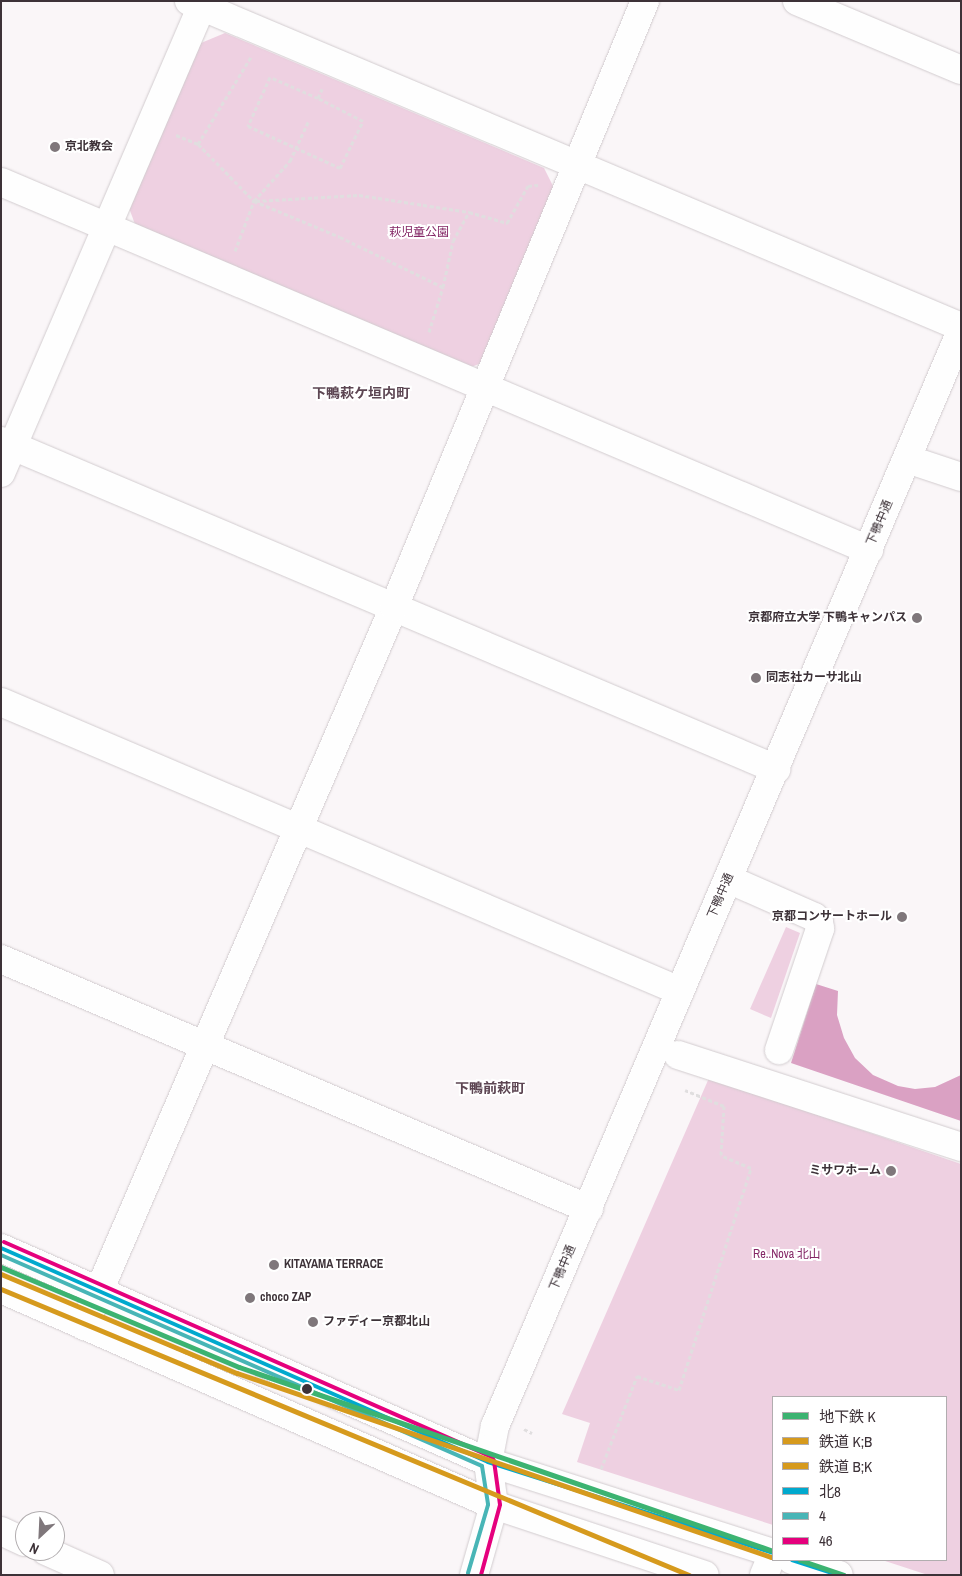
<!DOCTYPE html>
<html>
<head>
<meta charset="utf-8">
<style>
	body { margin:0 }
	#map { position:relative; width:962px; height:1576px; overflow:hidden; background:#faf6f8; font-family:"Archivo Narrow","Noto Sans JP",sans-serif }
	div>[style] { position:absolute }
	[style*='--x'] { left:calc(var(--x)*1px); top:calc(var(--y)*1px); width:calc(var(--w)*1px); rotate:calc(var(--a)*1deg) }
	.green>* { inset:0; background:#eed0e1 }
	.water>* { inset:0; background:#daa1c3 }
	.path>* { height:3px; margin-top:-1.5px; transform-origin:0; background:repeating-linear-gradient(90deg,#e0dedf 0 4px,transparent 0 6.5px) }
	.roads { filter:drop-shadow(0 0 1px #d2cccf) drop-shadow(0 0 1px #d2cccf) }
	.minor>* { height:28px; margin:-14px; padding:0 14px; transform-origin:14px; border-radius:14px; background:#fefefe }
	.major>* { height:28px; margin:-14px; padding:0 14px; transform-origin:14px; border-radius:14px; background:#fefefe }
	.bus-1>* { height:4px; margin:-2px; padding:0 2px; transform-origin:2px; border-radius:2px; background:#00a9ce }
	.bus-2>* { height:4px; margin:-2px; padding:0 2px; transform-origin:2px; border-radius:2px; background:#48b5b6 }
	.bus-3>* { height:4px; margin:-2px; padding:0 2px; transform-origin:2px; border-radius:2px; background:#e5007d }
	.rail-1>* { height:5px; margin:-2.5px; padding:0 2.5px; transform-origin:2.5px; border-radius:2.5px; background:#d69a1d }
	.rail-2>* { height:5px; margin:-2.5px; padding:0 2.5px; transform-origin:2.5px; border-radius:2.5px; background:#d69a1d }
	.metro-1>* { height:5px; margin:-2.5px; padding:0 2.5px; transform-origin:2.5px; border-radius:2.5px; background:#3cb371 }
	.dots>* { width:14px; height:14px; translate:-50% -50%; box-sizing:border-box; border:2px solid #fff; border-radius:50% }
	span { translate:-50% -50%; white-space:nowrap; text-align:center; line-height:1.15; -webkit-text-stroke:4px #fff; paint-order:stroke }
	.poi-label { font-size:12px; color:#3d3238; font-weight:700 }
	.left { translate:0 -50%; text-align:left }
	.right { translate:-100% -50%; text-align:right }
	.park-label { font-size:12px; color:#842766 }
	.street-label { font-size:12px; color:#3d3238 }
	.neighbourhood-label { font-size:14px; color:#5d4653; font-weight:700 }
	.frame { position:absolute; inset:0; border:2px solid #3d3238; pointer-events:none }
	.legend { position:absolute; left:772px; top:1396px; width:175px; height:165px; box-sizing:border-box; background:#fff; border:1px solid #b1adaf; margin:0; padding:6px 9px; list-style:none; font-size:15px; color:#3d3238 }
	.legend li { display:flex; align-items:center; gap:10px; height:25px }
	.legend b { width:25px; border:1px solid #b1adaf }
	.north { position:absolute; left:15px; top:1511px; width:50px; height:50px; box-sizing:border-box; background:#fff; border:1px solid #b1adaf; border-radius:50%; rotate:205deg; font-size:14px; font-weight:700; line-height:20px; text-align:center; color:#3d3238 }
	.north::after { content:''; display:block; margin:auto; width:18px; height:22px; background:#7f777b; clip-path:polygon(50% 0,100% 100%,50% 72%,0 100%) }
</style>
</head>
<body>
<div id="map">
	<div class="green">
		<i style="clip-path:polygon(225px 33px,544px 168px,557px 194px,487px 361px,463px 370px,136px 227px,128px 205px,201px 43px)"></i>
		<i style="clip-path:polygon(786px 927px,800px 933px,771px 1018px,750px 1009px)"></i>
		<i style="clip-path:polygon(709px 1078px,961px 1164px,961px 1575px,928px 1575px,882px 1560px,946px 1560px,946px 1397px,773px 1397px,773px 1525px,577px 1462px,590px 1423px,562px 1414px)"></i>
	</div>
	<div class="water">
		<i style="clip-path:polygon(816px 984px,838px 991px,837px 1015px,844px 1038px,855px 1058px,873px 1075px,898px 1086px,915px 1089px,935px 1087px,961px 1075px,961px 1121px,791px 1063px)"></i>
	</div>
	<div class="path">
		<i style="--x:318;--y:98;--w:52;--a:-156.4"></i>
		<i style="--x:270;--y:77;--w:54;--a:114.2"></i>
		<i style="--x:248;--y:126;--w:101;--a:24.5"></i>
		<i style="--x:340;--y:168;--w:52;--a:-63.9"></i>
		<i style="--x:363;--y:121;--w:51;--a:-152.9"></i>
		<i style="--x:318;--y:98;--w:10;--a:-66"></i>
		<i style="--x:176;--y:135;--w:24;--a:22"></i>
		<i style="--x:198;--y:144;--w:80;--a:45.5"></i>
		<i style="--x:254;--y:201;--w:54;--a:-48"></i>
		<i style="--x:290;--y:161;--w:45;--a:-65.1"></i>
		<i style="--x:198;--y:144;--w:102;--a:-58.7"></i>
		<i style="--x:256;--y:201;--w:103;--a:-3.3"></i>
		<i style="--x:359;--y:195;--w:111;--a:8.8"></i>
		<i style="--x:235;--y:251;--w:53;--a:-69.2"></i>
		<i style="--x:254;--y:201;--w:93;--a:22.7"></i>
		<i style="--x:340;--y:237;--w:114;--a:25.9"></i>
		<i style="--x:429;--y:332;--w:47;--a:-72.7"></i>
		<i style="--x:443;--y:287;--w:47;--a:-77.7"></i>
		<i style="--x:453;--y:241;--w:33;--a:-61"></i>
		<i style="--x:469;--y:212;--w:40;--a:16"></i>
		<i style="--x:507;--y:223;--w:43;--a:-60.4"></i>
		<i style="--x:528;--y:186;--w:10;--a:-6"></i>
		<i style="--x:524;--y:1429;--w:9;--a:27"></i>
		<i style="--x:601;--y:1469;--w:100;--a:-68.8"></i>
		<i style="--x:637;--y:1376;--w:44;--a:18.4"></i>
		<i style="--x:679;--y:1390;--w:233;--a:-72"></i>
		<i style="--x:751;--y:1168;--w:33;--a:-157"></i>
		<i style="--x:721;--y:1155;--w:49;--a:-86.5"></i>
		<i style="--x:724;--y:1106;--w:42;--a:-157.7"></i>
	</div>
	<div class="roads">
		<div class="minor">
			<i style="--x:189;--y:1;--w:838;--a:22.89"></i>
			<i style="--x:797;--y:1;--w:178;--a:22.8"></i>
			<i style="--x:1;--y:182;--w:943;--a:22.98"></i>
			<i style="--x:1;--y:441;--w:842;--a:22.94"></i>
			<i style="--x:907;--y:459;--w:57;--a:18.4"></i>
			<i style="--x:1;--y:473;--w:514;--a:-66.73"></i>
			<i style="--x:1;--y:702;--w:738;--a:23.06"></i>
			<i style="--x:728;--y:879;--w:94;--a:23.8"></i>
			<i style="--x:814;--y:917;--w:7;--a:45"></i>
			<i style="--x:819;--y:922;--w:7;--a:82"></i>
			<i style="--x:820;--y:929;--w:128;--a:108.7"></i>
			<i style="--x:1;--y:959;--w:639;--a:23.03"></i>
			<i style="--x:678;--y:1055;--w:298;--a:18"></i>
			<i style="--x:84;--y:1326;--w:783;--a:-66.68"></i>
			<i style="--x:394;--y:607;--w:656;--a:-67.5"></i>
			<i style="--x:494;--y:1505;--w:222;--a:18.4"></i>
			<i style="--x:1;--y:1531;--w:26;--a:25"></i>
			<i style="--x:46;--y:1551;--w:59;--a:24"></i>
			<i style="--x:773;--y:1553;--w:299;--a:-162.3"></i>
			<i style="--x:488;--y:1462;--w:37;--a:-79"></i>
			<i style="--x:495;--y:1426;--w:1190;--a:-66.95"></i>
			<i style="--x:792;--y:1560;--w:49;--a:17.7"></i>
			<i style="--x:764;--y:1575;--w:23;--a:-67"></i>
		</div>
		<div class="major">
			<i style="--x:1;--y:1248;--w:532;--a:23.72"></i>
			<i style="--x:488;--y:1462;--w:43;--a:82.1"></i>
			<i style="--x:494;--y:1505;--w:73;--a:105.9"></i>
			<i style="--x:1;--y:1289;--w:538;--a:23.66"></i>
		</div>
	</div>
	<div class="bus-1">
		<i style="--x:1;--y:1248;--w:532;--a:23.72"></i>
		<i style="--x:488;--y:1462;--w:299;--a:17.7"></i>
		<i style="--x:792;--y:1560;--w:48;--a:18.1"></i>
	</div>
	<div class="bus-2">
		<i style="--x:1;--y:1255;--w:525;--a:23.69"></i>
		<i style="--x:482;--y:1466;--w:39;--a:81"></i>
		<i style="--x:488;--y:1505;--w:71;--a:106.4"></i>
	</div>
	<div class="bus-3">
		<i style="--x:4;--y:1242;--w:533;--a:23.78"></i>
		<i style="--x:492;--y:1457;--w:4;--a:63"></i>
		<i style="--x:494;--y:1461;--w:44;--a:82.2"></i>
		<i style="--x:500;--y:1505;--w:73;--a:105.2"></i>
	</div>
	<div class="rail-1">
		<i style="--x:1;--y:1274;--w:256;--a:22.8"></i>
		<i style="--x:237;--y:1373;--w:565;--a:19.01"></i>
	</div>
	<div class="rail-2">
		<i style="--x:1;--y:1289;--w:745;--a:22.57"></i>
	</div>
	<div class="metro-1">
		<i style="--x:1;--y:1267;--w:258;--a:22.8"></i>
		<i style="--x:239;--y:1367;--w:565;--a:19.01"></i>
		<i style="--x:800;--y:1560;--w:46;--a:18.8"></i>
	</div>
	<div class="dots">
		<i style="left:55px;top:147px;background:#7f777b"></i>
		<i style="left:917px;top:618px;background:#7f777b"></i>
		<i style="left:756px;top:678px;background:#7f777b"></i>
		<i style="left:902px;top:917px;background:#7f777b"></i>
		<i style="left:891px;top:1171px;background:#7f777b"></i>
		<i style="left:274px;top:1265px;background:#7f777b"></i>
		<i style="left:250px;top:1298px;background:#7f777b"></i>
		<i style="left:313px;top:1322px;background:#7f777b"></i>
		<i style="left:307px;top:1389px;background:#3d3238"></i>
	</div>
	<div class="poi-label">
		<span class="left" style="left:65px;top:147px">京北教会</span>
		<span class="right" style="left:907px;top:618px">京都府立大学 下鴨キャンパス</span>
		<span class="left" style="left:766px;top:678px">同志社カーサ北山</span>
		<span class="right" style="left:892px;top:917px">京都コンサートホール</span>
		<span class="right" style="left:881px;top:1171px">ミサワホーム</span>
		<span class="left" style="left:284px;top:1265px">KITAYAMA TERRACE</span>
		<span class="left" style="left:260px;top:1298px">choco ZAP</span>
		<span class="left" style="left:323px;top:1322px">ファディー京都北山</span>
	</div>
	<div class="park-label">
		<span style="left:419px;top:233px">萩児童公園</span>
		<span style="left:787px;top:1255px">Re..Nova 北山</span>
	</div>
	<div class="street-label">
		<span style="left:880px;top:523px;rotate:-67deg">下鴨中通</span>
		<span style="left:721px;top:896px;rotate:-67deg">下鴨中通</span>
		<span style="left:563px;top:1268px;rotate:-67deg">下鴨中通</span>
	</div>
	<div class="neighbourhood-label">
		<span style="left:361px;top:393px">下鴨萩ケ垣内町</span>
		<span style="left:490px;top:1088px">下鴨前萩町</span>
	</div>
	<div class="frame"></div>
	<ul class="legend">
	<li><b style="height:6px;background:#3cb371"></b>地下鉄 K</li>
	<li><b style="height:6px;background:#d69a1d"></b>鉄道 K;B</li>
	<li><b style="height:6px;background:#d69a1d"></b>鉄道 B;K</li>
	<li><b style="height:6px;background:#00a9ce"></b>北8</li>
	<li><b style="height:6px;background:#48b5b6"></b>4</li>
	<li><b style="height:6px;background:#e5007d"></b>46</li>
	</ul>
	<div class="north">N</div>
</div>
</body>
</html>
